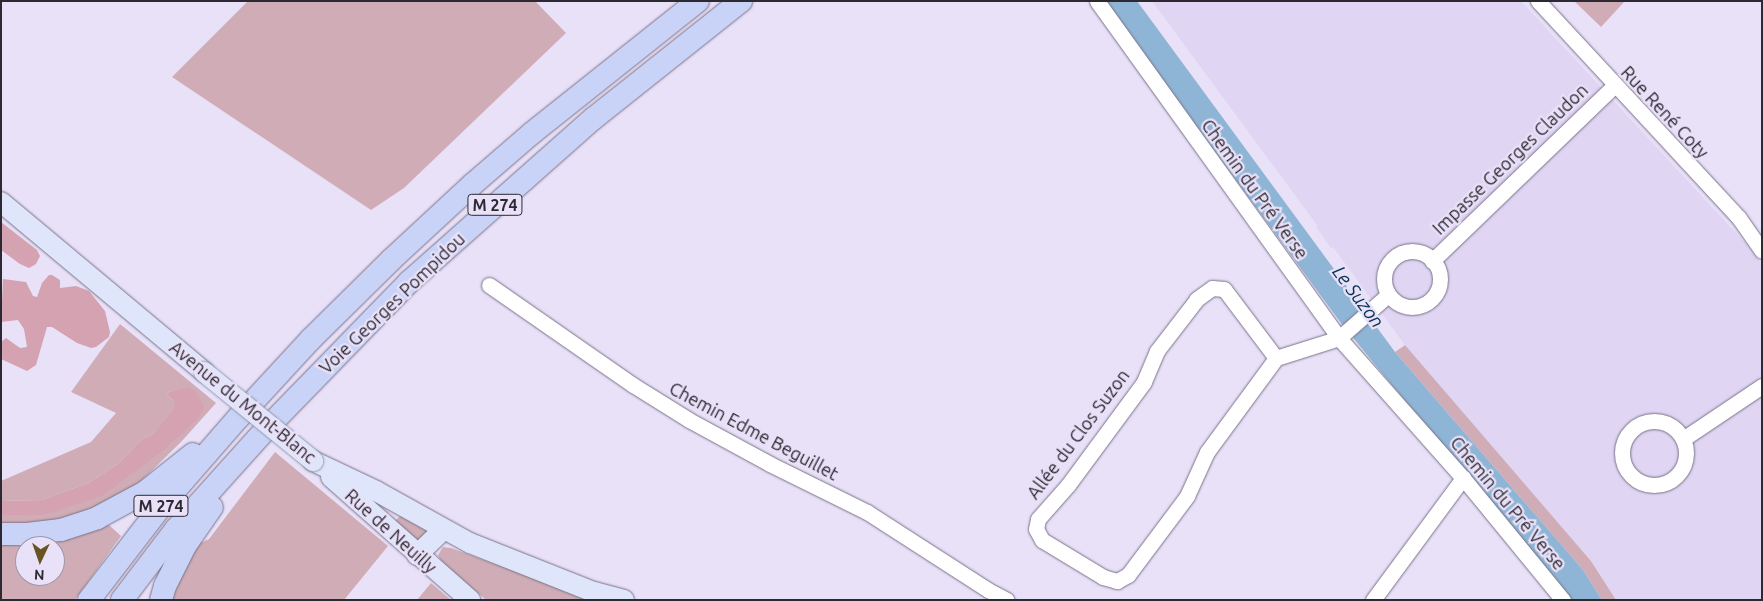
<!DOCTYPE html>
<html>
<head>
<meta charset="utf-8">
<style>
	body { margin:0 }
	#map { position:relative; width:1763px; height:601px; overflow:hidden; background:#e9e1f8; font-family:Ubuntu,sans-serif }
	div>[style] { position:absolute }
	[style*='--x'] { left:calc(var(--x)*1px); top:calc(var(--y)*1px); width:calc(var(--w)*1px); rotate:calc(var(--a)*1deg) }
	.built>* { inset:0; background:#e0d5f3 }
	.green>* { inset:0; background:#d0adb6 }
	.forest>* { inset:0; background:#d5a2b1 }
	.water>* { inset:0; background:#8fb5d6 }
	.roads { filter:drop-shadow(0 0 1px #7a7287) drop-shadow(0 0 1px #7a7287) }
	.minor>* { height:15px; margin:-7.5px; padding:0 7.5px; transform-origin:7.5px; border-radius:7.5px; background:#fff }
	.minor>.ring { margin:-7.5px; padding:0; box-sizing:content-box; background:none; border:15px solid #fff; border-radius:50% }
	.major>* { height:20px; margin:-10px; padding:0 10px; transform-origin:10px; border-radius:10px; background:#dfe5fa }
	.highway>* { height:22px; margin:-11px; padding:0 11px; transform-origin:11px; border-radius:11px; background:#c9d3f7 }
	.bridges { filter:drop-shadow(0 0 1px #9298b2) drop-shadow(0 0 1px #9298b2) }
	.major-bridge>* { height:20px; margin:-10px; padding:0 10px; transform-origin:10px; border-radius:10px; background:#dfe5fa }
	span { translate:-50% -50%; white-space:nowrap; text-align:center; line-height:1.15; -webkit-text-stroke:4.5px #e9e1f8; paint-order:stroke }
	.shield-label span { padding:1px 4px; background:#e9e1f8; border:1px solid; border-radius:4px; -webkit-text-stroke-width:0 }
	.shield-label { font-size:16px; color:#2c2932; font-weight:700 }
	.street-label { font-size:18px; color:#2c2932 }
	.water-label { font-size:19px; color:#053454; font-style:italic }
	.frame { position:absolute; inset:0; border:2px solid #2c2932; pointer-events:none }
	.north { position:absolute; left:15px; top:536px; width:50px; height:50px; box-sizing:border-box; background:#e9e1f8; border:1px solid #9d97a9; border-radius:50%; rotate:183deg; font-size:14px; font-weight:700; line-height:20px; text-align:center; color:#2c2932 }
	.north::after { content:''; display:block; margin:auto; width:18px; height:22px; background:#685322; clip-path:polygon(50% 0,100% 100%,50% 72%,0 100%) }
</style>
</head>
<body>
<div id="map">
	<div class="built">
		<i style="clip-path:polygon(1152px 1px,1521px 1px,1749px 247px,1762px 265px,1762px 600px,1616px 600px,1591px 561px,1405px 345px,1333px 247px,1331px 248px,1316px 227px,1317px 225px)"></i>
	</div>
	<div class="green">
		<i style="clip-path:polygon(248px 1px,535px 1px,566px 33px,404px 188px,371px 210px,172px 77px)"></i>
		<i style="clip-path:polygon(1574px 1px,1625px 1px,1601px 27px)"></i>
		<i style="clip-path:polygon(120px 324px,216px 403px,181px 442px,134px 488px,109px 505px,59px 522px,1px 527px,1px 515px,45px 515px,169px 446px,205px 408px,175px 391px,169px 392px,167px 394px,175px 403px,175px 409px,153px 434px,142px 439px,118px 464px,88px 483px,42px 500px,1px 501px,1px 481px,91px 442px,116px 413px,71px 392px)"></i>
		<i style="clip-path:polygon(1405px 345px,1591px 561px,1616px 600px,1602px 600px,1583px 570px,1395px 352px)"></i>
		<i style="clip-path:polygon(275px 452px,388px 546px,344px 600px,171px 600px,196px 545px,209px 539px)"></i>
		<i style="clip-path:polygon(400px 516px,404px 518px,427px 531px,414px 544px,394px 522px)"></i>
		<i style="clip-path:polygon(evenodd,109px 525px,121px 536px,75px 600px,1px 600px,1px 543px,83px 533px,109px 525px,25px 546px,55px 546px,55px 576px,25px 576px,25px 546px)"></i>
		<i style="clip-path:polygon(443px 547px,451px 548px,593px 600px,486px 600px,441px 561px,438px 555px)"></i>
		<i style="clip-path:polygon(431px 583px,451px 600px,417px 600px)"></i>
	</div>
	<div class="forest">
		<i style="clip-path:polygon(1px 222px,37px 250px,40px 256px,36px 264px,29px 268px,20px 264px,1px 250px)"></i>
		<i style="clip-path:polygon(49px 275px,52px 275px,60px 280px,60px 288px,76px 286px,89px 291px,105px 311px,110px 332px,109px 337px,96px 347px,91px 348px,77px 343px,52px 327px,47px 327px,36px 365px,27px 371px,1px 359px,1px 342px,6px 338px,20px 348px,27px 347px,24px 329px,18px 320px,1px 322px,3px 279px,26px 282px,33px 296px,37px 297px,42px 283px)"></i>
		<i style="clip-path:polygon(188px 387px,195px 391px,205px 408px,197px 419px,169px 446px,102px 496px,45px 515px,1px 515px,1px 501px,42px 500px,88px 483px,118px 464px,142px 439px,153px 434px,174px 409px,175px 403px,167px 394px,169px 392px)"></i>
	</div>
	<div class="water">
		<i style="clip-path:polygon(1104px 1px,1137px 1px,1395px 352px,1583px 570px,1602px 600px,1568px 600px,1341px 323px)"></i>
	</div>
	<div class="roads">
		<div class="minor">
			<i style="--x:1097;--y:1;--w:415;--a:54.3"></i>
			<i style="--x:1339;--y:338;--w:187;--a:48.5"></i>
			<i style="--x:1463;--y:478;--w:158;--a:50.7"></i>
			<i style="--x:1538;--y:1;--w:296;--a:47.2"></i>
			<i style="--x:1739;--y:218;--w:40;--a:55.1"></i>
			<i class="ring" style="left:1384px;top:251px;width:41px;height:41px"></i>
			<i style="--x:1432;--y:261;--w:254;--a:-43.9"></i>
			<i style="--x:489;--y:285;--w:175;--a:34.8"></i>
			<i style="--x:633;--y:385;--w:66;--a:32"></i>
			<i style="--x:689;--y:420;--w:92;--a:28.5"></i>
			<i style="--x:770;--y:464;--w:108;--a:26.3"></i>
			<i style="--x:867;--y:512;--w:144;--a:32.8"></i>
			<i style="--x:988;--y:590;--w:21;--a:28"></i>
			<i style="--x:1276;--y:358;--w:86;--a:-127"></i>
			<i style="--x:1224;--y:289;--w:12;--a:-175"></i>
			<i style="--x:1212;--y:288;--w:19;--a:144"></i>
			<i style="--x:1197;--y:299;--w:66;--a:127.6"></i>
			<i style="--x:1157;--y:351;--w:34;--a:113"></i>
			<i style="--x:1144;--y:382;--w:128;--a:126.4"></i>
			<i style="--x:1068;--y:485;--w:45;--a:131.4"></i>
			<i style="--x:1038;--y:519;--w:10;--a:101"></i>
			<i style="--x:1036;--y:529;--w:13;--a:61"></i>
			<i style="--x:1042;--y:540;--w:71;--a:31.2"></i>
			<i style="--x:1103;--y:577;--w:15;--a:16"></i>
			<i style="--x:1117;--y:581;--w:13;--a:-29"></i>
			<i style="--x:1128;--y:575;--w:99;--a:-53.2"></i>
			<i style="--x:1187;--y:496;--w:48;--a:-65.6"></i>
			<i style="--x:1207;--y:452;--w:117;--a:-53.7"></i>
			<i style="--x:1276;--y:358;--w:66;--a:-17.6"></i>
			<i style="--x:1339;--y:338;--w:65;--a:-41.3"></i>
			<i class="ring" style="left:1622px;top:421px;width:49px;height:49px"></i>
			<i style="--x:1683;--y:439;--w:95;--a:-33.9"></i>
			<i style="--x:1373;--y:600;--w:152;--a:-53.6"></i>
		</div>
		<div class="major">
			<i style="--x:1;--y:202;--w:265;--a:39.9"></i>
			<i style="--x:313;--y:461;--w:70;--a:25.5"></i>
			<i style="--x:376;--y:491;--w:107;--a:29"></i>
			<i style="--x:470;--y:543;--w:133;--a:21.6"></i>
			<i style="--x:594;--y:592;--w:31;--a:15"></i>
			<i style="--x:331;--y:477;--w:186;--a:41.5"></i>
			<i style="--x:417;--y:555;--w:36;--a:-44"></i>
		</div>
		<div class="highway">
			<i style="--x:1;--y:534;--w:26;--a:0"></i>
			<i style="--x:27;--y:534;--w:34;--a:-7"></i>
			<i style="--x:61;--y:530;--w:38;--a:-18"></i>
			<i style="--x:97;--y:518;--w:55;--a:-28.4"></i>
			<i style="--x:145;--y:492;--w:61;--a:-38.4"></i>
			<i style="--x:89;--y:600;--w:121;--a:-52.4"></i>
			<i style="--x:163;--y:504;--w:116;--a:-48.9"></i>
			<i style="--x:239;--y:417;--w:106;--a:-47.3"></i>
			<i style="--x:311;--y:339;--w:112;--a:-44.6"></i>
			<i style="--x:391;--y:260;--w:112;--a:-42.8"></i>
			<i style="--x:473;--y:184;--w:78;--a:-40.8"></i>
			<i style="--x:532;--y:133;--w:212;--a:-38.5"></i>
			<i style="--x:122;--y:600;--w:89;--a:-52.7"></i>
			<i style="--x:176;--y:529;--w:136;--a:-48"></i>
			<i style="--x:267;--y:428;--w:204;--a:-45.8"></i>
			<i style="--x:409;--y:282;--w:247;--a:-41.6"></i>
			<i style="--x:594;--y:118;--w:188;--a:-38.5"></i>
			<i style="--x:161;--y:600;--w:15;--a:-74"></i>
			<i style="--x:165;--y:586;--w:45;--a:-63.4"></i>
			<i style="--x:185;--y:546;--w:47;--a:-55.3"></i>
		</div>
	</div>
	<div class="bridges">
		<div class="major-bridge">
			<i style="--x:204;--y:372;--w:141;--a:39.2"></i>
		</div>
	</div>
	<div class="shield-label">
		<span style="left:495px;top:205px">M 274</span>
		<span style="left:161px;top:506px">M 274</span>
	</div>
	<div class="street-label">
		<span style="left:1665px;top:112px;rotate:47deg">Rue René Coty</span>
		<span style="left:1510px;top:159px;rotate:-44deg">Impasse Georges Claudon</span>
		<span style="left:1255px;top:189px;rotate:54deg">Chemin du Pré Verse</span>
		<span style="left:392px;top:303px;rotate:-44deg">Voie Georges Pompidou</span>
		<span style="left:243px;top:402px;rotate:39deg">Avenue du Mont-Blanc</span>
		<span style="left:754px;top:431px;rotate:28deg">Chemin Edme Beguillet</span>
		<span style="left:1078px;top:434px;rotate:-53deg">Allée du Clos Suzon</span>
		<span style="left:1508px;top:503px;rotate:50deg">Chemin du Pré Verse</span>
		<span style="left:391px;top:531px;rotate:42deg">Rue de Neuilly</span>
	</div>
	<div class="water-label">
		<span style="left:1358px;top:297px;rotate:53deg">Le Suzon</span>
	</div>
	<div class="frame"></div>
	<div class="north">N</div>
</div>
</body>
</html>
